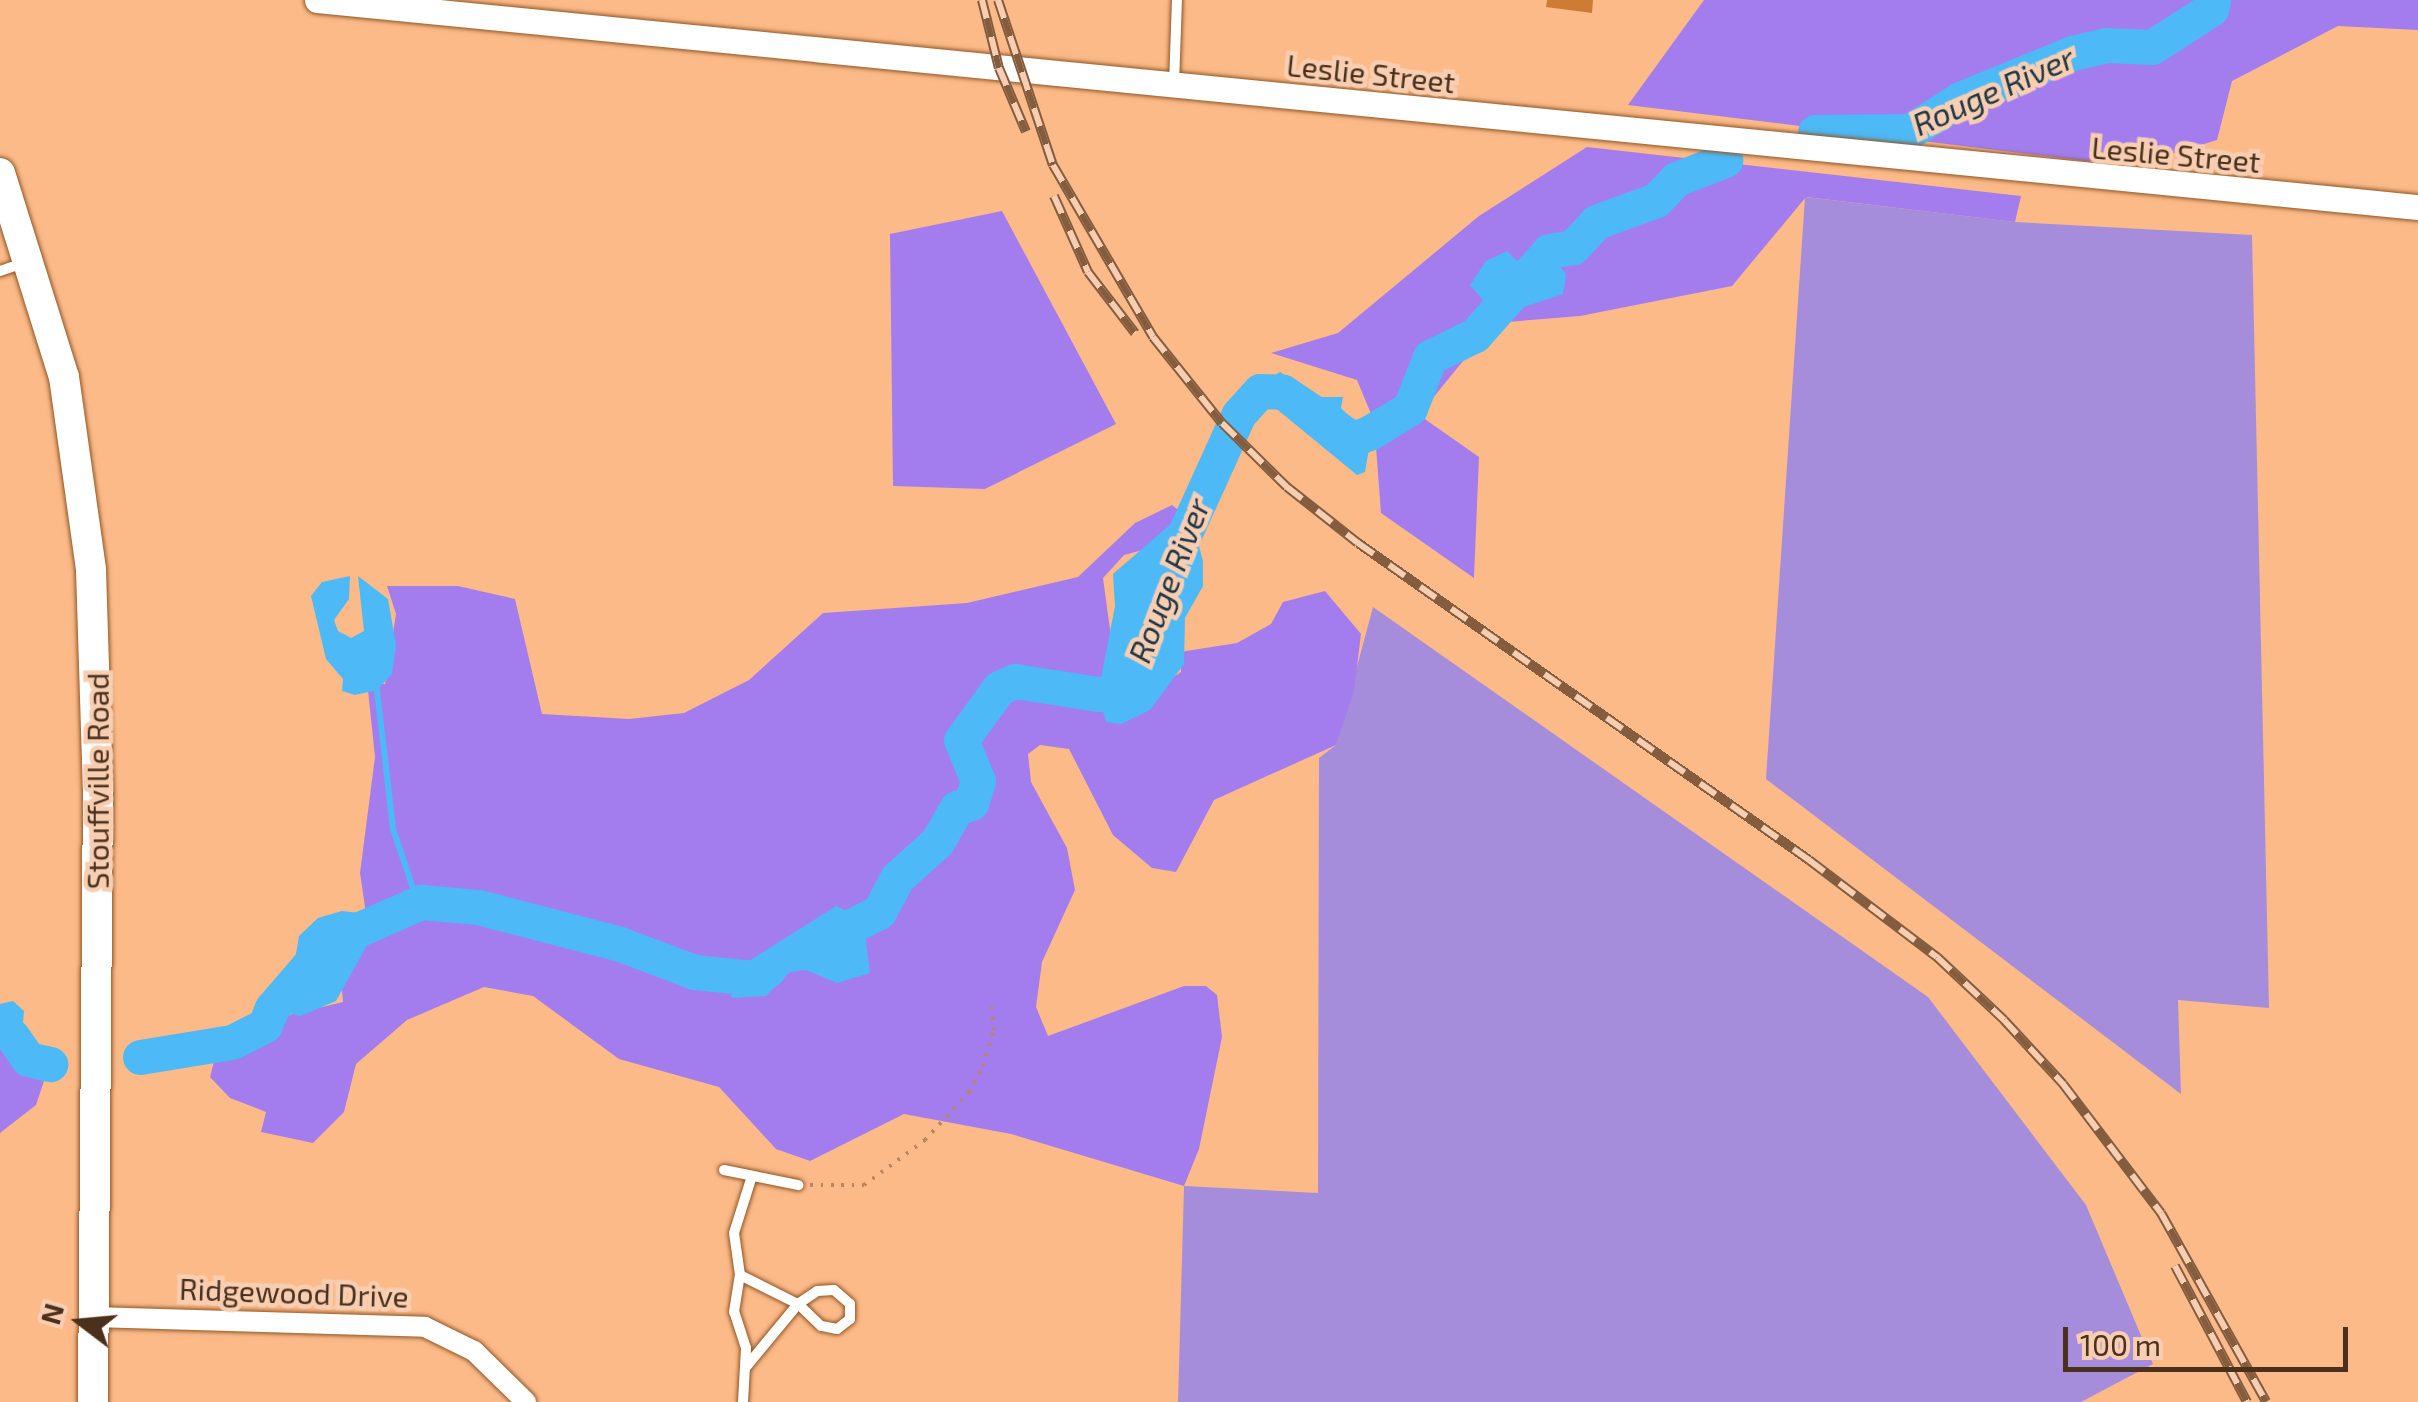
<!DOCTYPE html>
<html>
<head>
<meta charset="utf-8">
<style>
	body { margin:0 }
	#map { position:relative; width:2418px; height:1402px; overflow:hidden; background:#fcba89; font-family:"Exo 2",sans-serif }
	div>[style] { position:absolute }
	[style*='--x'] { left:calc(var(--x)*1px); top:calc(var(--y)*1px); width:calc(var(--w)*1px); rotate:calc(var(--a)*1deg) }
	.green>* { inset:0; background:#a58ddb }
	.forest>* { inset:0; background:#a37dee }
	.water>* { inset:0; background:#4db9f6 }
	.stream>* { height:6px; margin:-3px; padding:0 3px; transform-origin:3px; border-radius:3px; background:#4db9f6 }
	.river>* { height:35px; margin:-17.5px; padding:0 17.5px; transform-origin:17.5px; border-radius:17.5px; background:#4db9f6 }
	.building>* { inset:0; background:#cd7b35 }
	.path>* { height:4px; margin-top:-2px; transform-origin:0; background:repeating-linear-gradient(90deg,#b98660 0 2.5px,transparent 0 10.5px) }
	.roads { filter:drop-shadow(0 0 2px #905625) drop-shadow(0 0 2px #905625) }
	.service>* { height:10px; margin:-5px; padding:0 5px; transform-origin:5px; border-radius:5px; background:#fff }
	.minor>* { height:20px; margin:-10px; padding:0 10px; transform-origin:10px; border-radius:10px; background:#fff }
	.tertiary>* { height:25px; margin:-12.5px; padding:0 12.5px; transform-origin:12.5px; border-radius:12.5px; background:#fff }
	.secondary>* { height:30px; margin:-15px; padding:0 15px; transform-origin:15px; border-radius:15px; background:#fff }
	.rail>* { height:10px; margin-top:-5px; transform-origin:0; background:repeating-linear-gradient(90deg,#f7ceb2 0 19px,#845d3f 0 38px); box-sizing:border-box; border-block:2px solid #845d3f }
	span { translate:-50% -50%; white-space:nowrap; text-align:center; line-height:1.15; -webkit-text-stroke:9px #f7ceb2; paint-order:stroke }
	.street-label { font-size:30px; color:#4b301c }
	.water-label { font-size:32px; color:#1f3645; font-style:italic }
	.north { position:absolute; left:30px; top:1272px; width:100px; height:100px; -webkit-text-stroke:8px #f7ceb2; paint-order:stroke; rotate:286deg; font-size:28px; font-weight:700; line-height:40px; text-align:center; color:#4b301c }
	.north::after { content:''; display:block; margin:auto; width:35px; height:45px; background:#4b301c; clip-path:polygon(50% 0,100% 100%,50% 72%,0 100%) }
	.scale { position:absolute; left:2063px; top:1327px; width:285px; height:45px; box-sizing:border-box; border:5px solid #4b301c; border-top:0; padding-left:12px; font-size:30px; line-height:35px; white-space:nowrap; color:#4b301c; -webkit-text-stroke:8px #f7ceb2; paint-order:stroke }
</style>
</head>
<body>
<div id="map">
	<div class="green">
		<i style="clip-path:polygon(1805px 197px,2015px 222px,2252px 235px,2269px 1008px,2178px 1000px,2181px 1094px,1766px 779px)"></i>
		<i style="clip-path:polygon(1373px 607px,1928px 997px,2086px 1205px,2153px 1364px,2081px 1402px,1178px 1402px,1184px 1186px,1318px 1193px,1319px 758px,1336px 745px)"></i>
	</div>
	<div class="forest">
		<i style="clip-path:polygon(1704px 0,2418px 0,2418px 30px,2338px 26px,2232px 81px,2217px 140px,2155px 159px,2086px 161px,1628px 105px)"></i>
		<i style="clip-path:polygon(1587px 147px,2021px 196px,2015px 222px,1806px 197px,1732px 286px,1580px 316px,1494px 323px,1419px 415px,1479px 457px,1474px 578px,1381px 513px,1374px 421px,1357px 380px,1271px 353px,1338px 333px,1479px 216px)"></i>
		<i style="clip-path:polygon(1002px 211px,1116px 424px,985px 489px,893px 486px,890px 234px)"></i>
		<i style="clip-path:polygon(1172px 505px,1189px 519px,1150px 548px,1124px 555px,1103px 578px,1113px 651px,1140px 699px,1181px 672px,1180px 652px,1237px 643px,1271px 624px,1283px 602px,1325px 591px,1361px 634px,1354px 691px,1336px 745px,1214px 800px,1176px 872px,1152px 868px,1113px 835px,1069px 749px,1040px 745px,1028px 754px,1031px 782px,1067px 848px,1075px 890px,1042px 962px,1036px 1007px,1048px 1036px,1184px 986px,1206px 986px,1217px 995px,1222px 1037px,1199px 1149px,1184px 1186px,1011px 1134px,904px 1114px,810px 1161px,776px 1149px,719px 1087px,619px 1059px,533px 996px,484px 987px,407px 1020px,356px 1064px,344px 1112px,313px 1143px,261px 1132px,266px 1112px,230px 1098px,210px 1077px,218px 1046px,272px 1019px,343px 1002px,340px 968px,369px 934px,360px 873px,375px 757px,367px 681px,385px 684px,396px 614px,387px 586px,458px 586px,515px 599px,542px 714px,629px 719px,684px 713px,749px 680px,823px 613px,967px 603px,1078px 577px,1135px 523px)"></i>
		<i style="clip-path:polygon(25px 1040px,46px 1075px,36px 1105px,0 1133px,0 1047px)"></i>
	</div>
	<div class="water">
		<i style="clip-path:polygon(1507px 251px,1517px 261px,1549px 254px,1566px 274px,1563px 294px,1497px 316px,1470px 285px,1486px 261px)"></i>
		<i style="clip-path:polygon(1280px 372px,1321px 397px,1343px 397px,1341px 408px,1371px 438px,1365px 472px,1357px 475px,1267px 401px,1259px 385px)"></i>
		<i style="clip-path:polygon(1180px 516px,1196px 535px,1203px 561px,1203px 586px,1185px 618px,1184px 664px,1150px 710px,1121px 724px,1106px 722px,1098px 694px,1115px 606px,1113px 574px)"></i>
		<i style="clip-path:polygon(350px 576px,349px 599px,334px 620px,338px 631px,351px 638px,364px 631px,358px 576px,388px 599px,396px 645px,392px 674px,377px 690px,355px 695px,342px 691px,343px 679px,326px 659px,311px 596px,322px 582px)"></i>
		<i style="clip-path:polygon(836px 906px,863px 918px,870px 973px,837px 983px,806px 970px,790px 972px,766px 996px,732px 998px,725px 976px)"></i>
		<i style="clip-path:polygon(342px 911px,360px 913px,376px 929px,336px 1001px,300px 1016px,272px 1008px,270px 989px,294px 965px,299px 936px,318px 918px)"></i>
		<i style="clip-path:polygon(13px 1001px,24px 1011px,23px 1023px,0 1042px,0 1004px)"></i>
	</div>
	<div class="stream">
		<i style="--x:377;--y:690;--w:140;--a:83.4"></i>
		<i style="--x:393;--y:829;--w:78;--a:71.3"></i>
	</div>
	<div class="river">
		<i style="--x:1815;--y:132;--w:95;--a:-0.6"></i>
		<i style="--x:1910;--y:131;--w:59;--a:-32.6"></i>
		<i style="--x:1960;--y:99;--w:121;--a:-22.3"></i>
		<i style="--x:2072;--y:53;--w:35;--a:-13"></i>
		<i style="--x:2106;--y:45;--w:46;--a:2.5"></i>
		<i style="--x:2152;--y:47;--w:70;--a:-32.8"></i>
		<i style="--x:2211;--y:9;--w:9;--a:-77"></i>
		<i style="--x:1169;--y:568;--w:169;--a:-65.6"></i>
		<i style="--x:1239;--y:414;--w:31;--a:-48"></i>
		<i style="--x:1260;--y:391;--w:23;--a:2"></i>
		<i style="--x:1283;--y:392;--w:84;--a:33.9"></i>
		<i style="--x:1353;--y:439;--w:17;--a:-21"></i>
		<i style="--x:1369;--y:433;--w:48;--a:-31.4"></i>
		<i style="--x:1410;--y:408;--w:55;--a:-68.6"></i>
		<i style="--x:1430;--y:357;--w:50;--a:-26.1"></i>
		<i style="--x:1475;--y:335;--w:112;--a:-48.6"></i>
		<i style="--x:1549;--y:251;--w:24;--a:-9"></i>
		<i style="--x:1573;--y:247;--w:34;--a:-47"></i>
		<i style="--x:1596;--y:222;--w:64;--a:-20.1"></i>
		<i style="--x:1656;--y:200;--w:29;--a:-46"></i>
		<i style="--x:1676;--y:179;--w:53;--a:-21.2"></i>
		<i style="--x:822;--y:941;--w:64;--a:-27"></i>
		<i style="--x:879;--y:912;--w:38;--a:-62"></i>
		<i style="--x:897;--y:878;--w:54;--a:-42"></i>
		<i style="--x:937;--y:842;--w:39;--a:-60"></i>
		<i style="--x:957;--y:808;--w:15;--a:-20"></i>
		<i style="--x:971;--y:803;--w:23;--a:-72"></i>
		<i style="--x:978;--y:781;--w:44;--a:-112.5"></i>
		<i style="--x:961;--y:740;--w:64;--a:-53.8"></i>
		<i style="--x:999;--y:688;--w:17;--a:-24"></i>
		<i style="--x:1015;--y:681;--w:84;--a:8.9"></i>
		<i style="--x:1098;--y:694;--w:30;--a:-12"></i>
		<i style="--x:1127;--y:688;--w:15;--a:-70"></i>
		<i style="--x:12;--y:1036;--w:28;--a:55"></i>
		<i style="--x:28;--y:1059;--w:23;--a:13"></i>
		<i style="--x:140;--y:1057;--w:93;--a:-9.3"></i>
		<i style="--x:232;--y:1042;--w:37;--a:-27"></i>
		<i style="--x:265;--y:1025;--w:18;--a:-68"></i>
		<i style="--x:272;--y:1008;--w:86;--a:-49.3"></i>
		<i style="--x:328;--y:943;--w:102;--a:-23.8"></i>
		<i style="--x:421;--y:902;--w:57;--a:5"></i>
		<i style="--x:478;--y:907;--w:147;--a:14.6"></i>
		<i style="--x:620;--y:944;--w:79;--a:20.7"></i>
		<i style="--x:694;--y:972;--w:59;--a:5.8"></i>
		<i style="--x:753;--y:978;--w:17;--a:-28"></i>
	</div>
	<div class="building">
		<i style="clip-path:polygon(1547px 0,1593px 0,1592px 13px,1546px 7px)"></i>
	</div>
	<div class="path">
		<i style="--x:810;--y:1185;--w:54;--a:0"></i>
		<i style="--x:864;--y:1185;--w:76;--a:-36.4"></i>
		<i style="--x:925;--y:1140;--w:65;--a:-47.5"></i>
		<i style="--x:969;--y:1092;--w:30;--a:-62"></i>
		<i style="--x:983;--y:1066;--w:38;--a:-73"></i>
		<i style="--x:994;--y:1030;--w:28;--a:-96"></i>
	</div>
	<div class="roads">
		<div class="service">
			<i style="--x:1174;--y:85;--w:85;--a:-88"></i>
			<i style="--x:0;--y:271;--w:24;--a:-19"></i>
			<i style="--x:724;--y:1170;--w:76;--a:11.5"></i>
			<i style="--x:740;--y:1275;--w:65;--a:26.6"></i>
			<i style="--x:798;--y:1304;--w:83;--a:129.6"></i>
			<i style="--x:834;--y:1290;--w:21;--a:41"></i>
			<i style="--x:850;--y:1304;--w:15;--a:90"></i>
			<i style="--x:850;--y:1319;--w:16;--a:142"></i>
			<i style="--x:837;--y:1329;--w:16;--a:-169"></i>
			<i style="--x:821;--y:1326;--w:32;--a:-136"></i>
			<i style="--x:798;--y:1304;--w:23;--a:-34"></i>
			<i style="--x:817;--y:1291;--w:17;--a:-3"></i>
			<i style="--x:743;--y:1402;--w:54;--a:-86.8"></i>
			<i style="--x:746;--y:1348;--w:38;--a:-108"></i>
			<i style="--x:734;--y:1312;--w:37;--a:-81"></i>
			<i style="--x:740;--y:1275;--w:42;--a:-98.1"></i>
			<i style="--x:734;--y:1233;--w:60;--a:-72.5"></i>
		</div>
		<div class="minor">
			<i style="--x:93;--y:1317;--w:332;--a:1.7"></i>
			<i style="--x:425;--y:1327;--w:55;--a:26.1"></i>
			<i style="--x:474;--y:1351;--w:73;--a:44.4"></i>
		</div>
		<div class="tertiary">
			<i style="--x:317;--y:0;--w:2111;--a:5.63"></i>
		</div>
		<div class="secondary">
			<i style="--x:0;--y:173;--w:214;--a:72.6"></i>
			<i style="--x:64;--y:377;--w:195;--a:82"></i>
			<i style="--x:91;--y:570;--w:217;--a:88.2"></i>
			<i style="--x:98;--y:787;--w:615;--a:90.47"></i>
		</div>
	</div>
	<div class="rail">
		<i style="--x:982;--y:0;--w:70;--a:76"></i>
		<i style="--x:999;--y:68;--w:69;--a:67.1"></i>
		<i style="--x:998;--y:0;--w:174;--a:71.6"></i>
		<i style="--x:1053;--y:165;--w:199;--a:59.8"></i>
		<i style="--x:1153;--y:337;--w:110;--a:51.3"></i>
		<i style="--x:1222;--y:423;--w:91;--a:44.6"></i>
		<i style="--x:1287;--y:487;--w:90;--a:38.3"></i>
		<i style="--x:1358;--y:543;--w:551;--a:35.1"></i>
		<i style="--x:1809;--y:860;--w:161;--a:37.2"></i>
		<i style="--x:1937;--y:957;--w:92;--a:43.2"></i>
		<i style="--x:2004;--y:1020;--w:87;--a:47.3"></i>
		<i style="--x:2063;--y:1084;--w:162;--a:52.8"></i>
		<i style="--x:2161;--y:1213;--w:216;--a:60.9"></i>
		<i style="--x:1054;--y:196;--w:83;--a:65.9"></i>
		<i style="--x:1088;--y:272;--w:77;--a:52.4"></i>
		<i style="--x:2175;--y:1266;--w:154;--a:62.1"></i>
	</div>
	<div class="street-label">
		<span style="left:1371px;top:73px;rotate:6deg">Leslie Street</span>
		<span style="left:2176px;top:154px;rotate:5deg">Leslie Street</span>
		<span style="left:97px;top:781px;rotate:-90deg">Stouffville Road</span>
		<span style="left:294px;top:1292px;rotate:2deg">Ridgewood Drive</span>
	</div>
	<div class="water-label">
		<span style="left:1993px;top:90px;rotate:-24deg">Rouge River</span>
		<span style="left:1168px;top:580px;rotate:-69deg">Rouge River</span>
	</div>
	<div class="north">N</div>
	<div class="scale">100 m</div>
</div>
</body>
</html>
